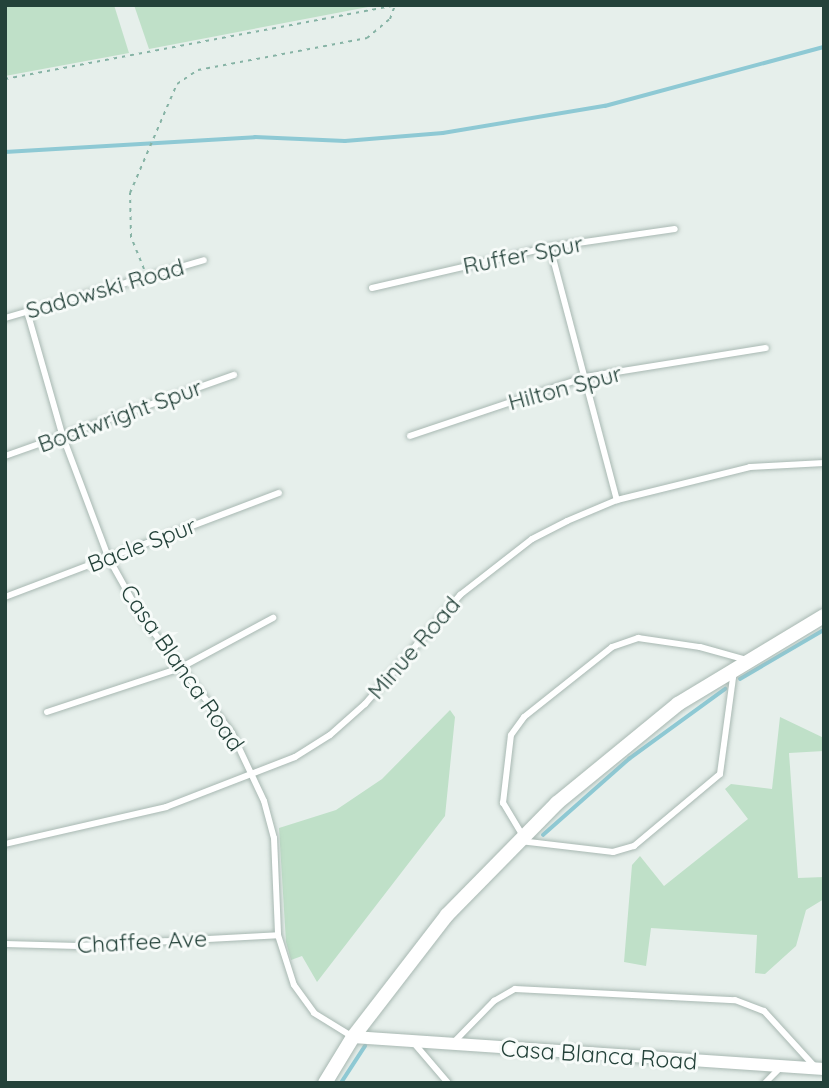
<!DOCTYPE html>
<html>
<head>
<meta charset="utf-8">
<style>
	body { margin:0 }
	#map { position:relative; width:829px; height:1088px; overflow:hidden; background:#e6efeb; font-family:Quicksand,sans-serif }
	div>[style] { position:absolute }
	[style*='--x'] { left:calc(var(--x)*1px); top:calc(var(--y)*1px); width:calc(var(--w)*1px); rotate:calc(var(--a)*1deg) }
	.green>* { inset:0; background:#bfe0c8 }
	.stream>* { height:3.5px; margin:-1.75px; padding:0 1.75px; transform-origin:1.75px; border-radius:1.75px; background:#8ec9d4 }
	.path>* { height:2px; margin-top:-1px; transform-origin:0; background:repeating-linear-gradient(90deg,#86b3a5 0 3.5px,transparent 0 8.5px) }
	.roads { filter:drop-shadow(0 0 2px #a8b8b2) drop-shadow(0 0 2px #a8b8b2) }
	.service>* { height:6px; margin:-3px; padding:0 3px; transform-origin:3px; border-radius:3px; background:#fff }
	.minor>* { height:12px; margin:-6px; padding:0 6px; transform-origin:6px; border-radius:6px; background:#fff }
	.tertiary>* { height:14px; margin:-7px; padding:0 7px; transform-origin:7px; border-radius:7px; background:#fff }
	span { translate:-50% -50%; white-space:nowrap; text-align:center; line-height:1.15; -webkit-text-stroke:6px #f7fbf9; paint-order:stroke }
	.street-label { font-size:23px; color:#24423a }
	.frame { position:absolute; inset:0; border:7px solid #24423a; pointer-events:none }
</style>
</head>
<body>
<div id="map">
	<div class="green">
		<i style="clip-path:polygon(5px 5px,114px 5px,129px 53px,5px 76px)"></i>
		<i style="clip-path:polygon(134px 5px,367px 5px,368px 7px,149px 49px)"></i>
		<i style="clip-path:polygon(450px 710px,455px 717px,445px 816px,317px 982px,302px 956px,291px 960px,286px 942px,279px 828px,336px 810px,382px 779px)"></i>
		<i style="clip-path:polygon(780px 717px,824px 738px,824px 751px,789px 753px,798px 878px,824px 877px,824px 899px,806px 910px,796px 946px,765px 974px,755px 973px,757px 935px,651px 928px,646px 966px,624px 962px,632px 865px,640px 856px,664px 886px,748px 819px,725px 789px,731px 784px,772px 789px)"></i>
	</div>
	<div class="stream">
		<i style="--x:5;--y:152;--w:250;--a:-3.4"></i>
		<i style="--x:255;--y:137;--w:90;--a:2.5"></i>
		<i style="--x:345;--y:141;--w:98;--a:-4.7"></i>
		<i style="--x:443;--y:133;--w:164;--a:-9.5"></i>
		<i style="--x:605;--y:106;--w:227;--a:-15.1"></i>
		<i style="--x:740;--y:679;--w:97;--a:-30.3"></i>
		<i style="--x:543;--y:835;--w:115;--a:-41.5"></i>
		<i style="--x:629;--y:759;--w:119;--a:-36.1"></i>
		<i style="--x:341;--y:1083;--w:44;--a:-57"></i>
	</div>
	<div class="path">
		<i style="--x:5;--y:79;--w:395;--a:-10.7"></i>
		<i style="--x:144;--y:269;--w:35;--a:-112"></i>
		<i style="--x:131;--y:237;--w:44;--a:-91.3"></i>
		<i style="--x:130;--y:193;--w:119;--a:-66.7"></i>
		<i style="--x:177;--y:84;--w:25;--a:-34"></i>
		<i style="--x:198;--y:70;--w:172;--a:-10.7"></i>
		<i style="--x:367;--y:38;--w:30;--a:-40"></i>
		<i style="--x:390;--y:19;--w:15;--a:-70"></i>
	</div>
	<div class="roads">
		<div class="service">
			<i style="--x:550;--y:247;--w:262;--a:75.2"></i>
			<i style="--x:372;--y:288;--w:183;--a:-13"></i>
			<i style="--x:550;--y:247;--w:126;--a:-8.2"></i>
			<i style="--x:27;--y:311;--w:131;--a:74.1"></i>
			<i style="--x:63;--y:437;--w:128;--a:69.4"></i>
			<i style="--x:108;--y:557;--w:68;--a:60.8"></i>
			<i style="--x:141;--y:616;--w:148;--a:52.1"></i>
			<i style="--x:232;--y:733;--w:75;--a:64.8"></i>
			<i style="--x:264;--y:801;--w:38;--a:75"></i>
			<i style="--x:274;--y:838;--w:97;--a:87.6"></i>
			<i style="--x:278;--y:935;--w:52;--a:72.3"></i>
			<i style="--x:294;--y:985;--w:34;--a:54"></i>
			<i style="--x:314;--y:1013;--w:46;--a:31.6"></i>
			<i style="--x:5;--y:318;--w:207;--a:-16.2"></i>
			<i style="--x:410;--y:436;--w:185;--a:-18.6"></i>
			<i style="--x:585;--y:377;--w:183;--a:-9.1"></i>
			<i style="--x:5;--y:456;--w:243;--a:-19.5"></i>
			<i style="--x:5;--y:597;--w:293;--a:-20.8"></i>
			<i style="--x:47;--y:712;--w:140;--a:-18.3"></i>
			<i style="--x:180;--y:668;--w:106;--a:-28.3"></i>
			<i style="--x:523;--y:836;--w:39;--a:-121"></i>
			<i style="--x:503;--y:803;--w:68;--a:-83.3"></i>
			<i style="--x:511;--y:735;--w:22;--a:-54"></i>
			<i style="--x:524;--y:717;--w:112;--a:-38.5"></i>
			<i style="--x:612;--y:647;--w:28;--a:-19"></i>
			<i style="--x:638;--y:638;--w:63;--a:8.3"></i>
			<i style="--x:700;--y:647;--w:49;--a:15.5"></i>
			<i style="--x:520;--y:841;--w:94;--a:6.7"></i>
			<i style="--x:613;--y:852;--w:22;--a:-16"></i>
			<i style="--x:634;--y:846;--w:112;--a:-39.9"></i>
			<i style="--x:720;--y:774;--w:104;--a:-82.3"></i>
			<i style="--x:5;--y:844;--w:165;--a:-12.9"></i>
			<i style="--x:166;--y:807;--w:138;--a:-21.2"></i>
			<i style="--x:295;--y:757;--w:41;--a:-32.2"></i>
			<i style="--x:330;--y:735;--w:47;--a:-41.5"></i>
			<i style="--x:365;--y:704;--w:145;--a:-48.9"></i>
			<i style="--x:460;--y:595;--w:91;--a:-37.9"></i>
			<i style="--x:532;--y:539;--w:39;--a:-27"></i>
			<i style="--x:567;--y:521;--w:54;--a:-22.8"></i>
			<i style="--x:617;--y:500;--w:137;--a:-13.9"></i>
			<i style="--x:750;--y:467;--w:74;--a:-3.1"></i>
			<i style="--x:5;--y:944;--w:73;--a:1.6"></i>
			<i style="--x:78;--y:946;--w:200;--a:-3.1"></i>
			<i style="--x:413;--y:1042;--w:54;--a:49.5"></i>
			<i style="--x:453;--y:1043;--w:59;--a:-45.7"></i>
			<i style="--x:494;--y:1001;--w:24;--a:-30"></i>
			<i style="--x:515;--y:989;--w:220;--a:2.9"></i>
			<i style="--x:735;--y:1000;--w:31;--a:21"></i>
			<i style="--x:764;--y:1011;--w:77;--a:47.6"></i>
			<i style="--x:765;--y:1083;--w:23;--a:-45"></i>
		</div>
		<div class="minor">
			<i style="--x:353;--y:1037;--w:472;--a:3.9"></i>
		</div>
		<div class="tertiary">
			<i style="--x:325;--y:1083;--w:54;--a:-58.7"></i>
			<i style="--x:353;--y:1037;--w:154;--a:-52.4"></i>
			<i style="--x:447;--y:915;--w:157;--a:-45.5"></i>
			<i style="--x:557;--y:803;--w:156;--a:-39.3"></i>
			<i style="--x:678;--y:704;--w:170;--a:-31.1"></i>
		</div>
	</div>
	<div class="street-label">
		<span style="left:523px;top:255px;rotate:-11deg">Ruffer Spur</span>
		<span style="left:105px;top:289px;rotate:-16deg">Sadowski Road</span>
		<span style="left:565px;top:388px;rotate:-15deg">Hilton Spur</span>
		<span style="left:120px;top:416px;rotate:-20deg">Boatwright Spur</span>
		<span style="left:142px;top:545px;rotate:-21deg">Bacle Spur</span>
		<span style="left:414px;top:648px;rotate:-49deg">Minue Road</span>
		<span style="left:182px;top:668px;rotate:55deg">Casa Blanca Road</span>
		<span style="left:142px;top:942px;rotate:-3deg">Chaffee Ave</span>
		<span style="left:599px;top:1055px;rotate:4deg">Casa Blanca Road</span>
	</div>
	<div class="frame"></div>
</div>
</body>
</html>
